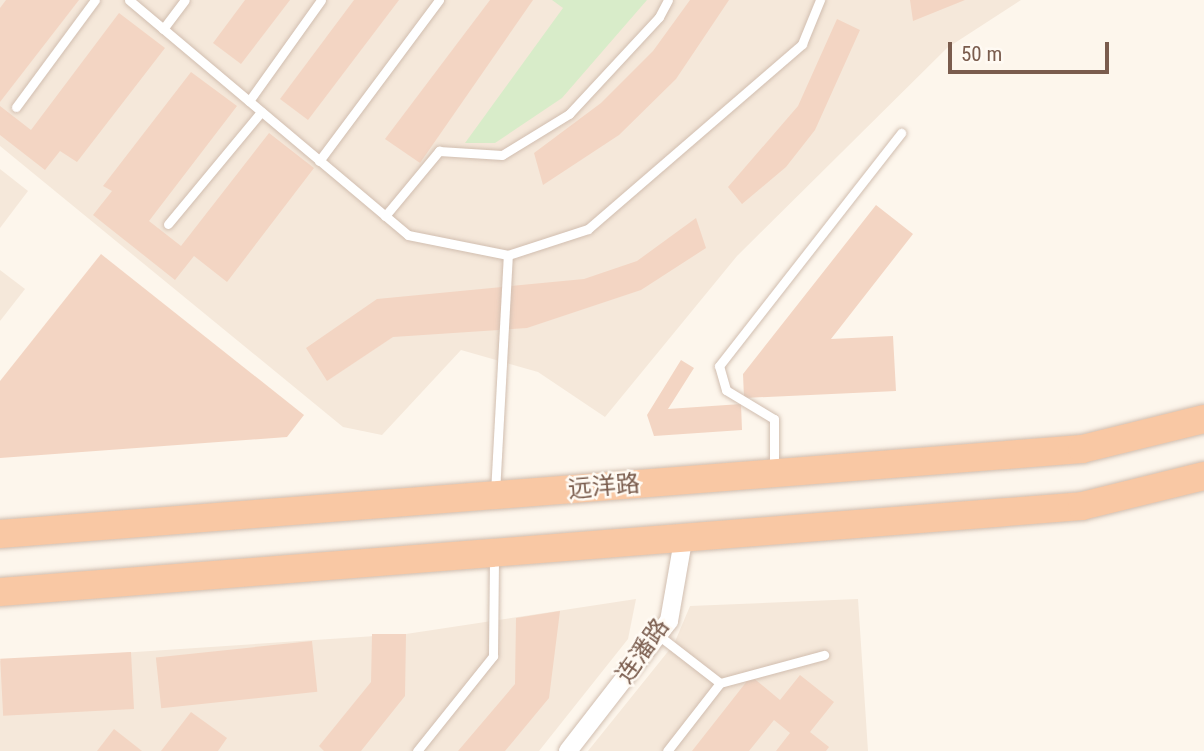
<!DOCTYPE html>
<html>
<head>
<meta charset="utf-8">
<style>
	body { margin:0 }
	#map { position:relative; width:1204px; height:751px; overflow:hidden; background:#fdf6ec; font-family:"Roboto Condensed","Noto Sans SC",sans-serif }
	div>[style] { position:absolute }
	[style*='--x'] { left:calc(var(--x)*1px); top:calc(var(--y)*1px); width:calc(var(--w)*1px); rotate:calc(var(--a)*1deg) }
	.residential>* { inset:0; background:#f5e8da }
	.green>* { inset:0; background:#d8ecc9 }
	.building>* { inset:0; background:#f3d5c3; transform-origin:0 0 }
	.roads { filter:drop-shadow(0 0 2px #d1beb0) drop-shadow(0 0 2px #d1beb0) }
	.service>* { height:9px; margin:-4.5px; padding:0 4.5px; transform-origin:4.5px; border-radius:4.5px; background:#fff }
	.minor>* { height:18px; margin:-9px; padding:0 9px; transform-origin:9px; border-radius:9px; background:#fff }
	.trunk>* { height:28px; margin:-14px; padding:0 14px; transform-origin:14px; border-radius:14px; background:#f9c8a4 }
	span { translate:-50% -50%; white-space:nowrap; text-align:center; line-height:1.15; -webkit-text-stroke:5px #fffaf3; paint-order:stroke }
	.street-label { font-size:24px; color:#7a5c4d }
	.scale { position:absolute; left:948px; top:42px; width:161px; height:32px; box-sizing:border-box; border:4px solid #7a5c4d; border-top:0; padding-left:9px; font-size:21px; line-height:24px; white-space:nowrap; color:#7a5c4d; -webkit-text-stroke:5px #fffaf3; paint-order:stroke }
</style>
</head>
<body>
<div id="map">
	<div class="residential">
		<i style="clip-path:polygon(0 0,1021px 0,947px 48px,737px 256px,605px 417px,538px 372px,461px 350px,382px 435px,343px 427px,0 146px)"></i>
		<i style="clip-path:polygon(0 169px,28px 191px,0 228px)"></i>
		<i style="clip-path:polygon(0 270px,25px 289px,0 321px)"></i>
		<i style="clip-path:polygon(636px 599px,628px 639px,539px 751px,0 751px,0 661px,406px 634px)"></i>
		<i style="clip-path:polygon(858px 599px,868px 751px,588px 751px,674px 644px,690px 606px)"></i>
	</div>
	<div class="green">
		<i style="clip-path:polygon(552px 0,647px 0,562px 98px,495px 143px,465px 143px,563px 8px)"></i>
	</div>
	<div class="building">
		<i style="clip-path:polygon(6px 0,79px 0,0 102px,0 8px)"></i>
		<i style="clip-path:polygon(245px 0,290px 0,241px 64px,213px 43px)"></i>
		<i style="clip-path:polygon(354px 0,399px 0,308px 120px,280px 99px)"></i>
		<i style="clip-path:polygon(490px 0,533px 0,420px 163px,385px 139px)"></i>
		<i style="clip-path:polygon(690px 0,729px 0,676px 79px,619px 135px,543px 185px,534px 153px,601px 103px,653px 51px)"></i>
		<i style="clip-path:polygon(910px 0,965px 0,913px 21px)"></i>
		<i style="clip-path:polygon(119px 13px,165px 48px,77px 162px,60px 151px,45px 170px,0 135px,0 106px,31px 130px)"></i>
		<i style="clip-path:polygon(837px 19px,860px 30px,815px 130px,786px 167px,742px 204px,728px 187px,798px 106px)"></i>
		<i style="clip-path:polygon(191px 72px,237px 106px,149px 221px,181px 246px,269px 133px,314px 168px,227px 282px,194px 256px,175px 280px,93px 215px,112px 191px,103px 186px)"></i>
		<i style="clip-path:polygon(876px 205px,913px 234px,831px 339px,893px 336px,896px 391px,744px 398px,743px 374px)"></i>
		<i style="clip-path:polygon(696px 218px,706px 248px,641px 290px,527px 328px,393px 337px,327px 381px,306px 348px,377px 299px,584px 279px,637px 261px)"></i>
		<i style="clip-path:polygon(101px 254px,304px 415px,287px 437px,0 458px,0 381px)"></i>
		<i style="clip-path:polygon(681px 360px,694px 368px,668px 409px,741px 404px,742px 430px,654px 436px,647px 415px)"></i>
		<i style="clip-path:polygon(560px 611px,549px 698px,505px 751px,458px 751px,515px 684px,516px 618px)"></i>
		<i style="clip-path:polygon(372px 634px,406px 634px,405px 696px,361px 751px,324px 751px,319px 746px,371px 682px)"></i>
		<i style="left:312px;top:641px;width:51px;height:157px;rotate:84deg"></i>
		<i style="left:131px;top:652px;width:57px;height:131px;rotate:87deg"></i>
		<i style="clip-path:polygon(800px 675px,834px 702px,810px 732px,829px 747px,826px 751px,776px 751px,790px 733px,774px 720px,749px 751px,692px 751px,751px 676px,780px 700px)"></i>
		<i style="clip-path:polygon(191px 712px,227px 738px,218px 751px,161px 751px)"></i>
		<i style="clip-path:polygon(114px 729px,142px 751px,97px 751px)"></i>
	</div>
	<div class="roads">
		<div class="service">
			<i style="--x:129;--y:0;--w:365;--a:40.1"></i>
			<i style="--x:408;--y:235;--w:102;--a:11.3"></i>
			<i style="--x:163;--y:29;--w:36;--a:-53"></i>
			<i style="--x:249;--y:101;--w:124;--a:-54.5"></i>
			<i style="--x:16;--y:107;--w:133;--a:-53.6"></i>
			<i style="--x:319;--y:161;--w:201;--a:-53.3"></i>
			<i style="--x:385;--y:216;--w:85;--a:-50.3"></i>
			<i style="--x:439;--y:151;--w:63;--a:3.6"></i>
			<i style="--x:502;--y:155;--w:79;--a:-31.5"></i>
			<i style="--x:569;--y:114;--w:132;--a:-47.1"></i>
			<i style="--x:659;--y:17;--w:19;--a:-62"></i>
			<i style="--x:168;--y:224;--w:146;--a:-50.3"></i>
			<i style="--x:774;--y:468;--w:49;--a:-90"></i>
			<i style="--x:774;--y:419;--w:56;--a:-148.9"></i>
			<i style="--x:726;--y:390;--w:25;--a:-106"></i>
			<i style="--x:719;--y:366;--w:296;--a:-52"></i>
			<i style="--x:495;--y:493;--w:238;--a:-86.9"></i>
			<i style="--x:508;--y:255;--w:84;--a:-18"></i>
			<i style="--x:588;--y:229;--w:283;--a:-40.8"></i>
			<i style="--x:802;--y:44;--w:48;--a:-67.8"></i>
			<i style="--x:658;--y:635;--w:78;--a:37.7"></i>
			<i style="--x:720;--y:683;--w:86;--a:127.9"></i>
			<i style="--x:720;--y:683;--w:108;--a:-15.1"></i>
			<i style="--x:417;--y:751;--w:122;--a:-51.3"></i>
			<i style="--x:493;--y:656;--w:101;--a:-89.4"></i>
		</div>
		<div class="minor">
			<i style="--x:568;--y:751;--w:165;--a:-52.2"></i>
			<i style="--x:669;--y:621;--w:87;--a:-80.1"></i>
		</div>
		<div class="trunk">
			<i style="--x:0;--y:534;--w:1085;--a:-4.49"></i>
			<i style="--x:1082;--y:449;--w:126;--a:-13.8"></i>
			<i style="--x:0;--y:592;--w:1085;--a:-4.54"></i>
			<i style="--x:1082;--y:506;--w:126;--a:-13.8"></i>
		</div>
	</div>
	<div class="street-label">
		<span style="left:604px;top:487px;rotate:-5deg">远洋路</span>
		<span style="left:643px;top:651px;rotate:-55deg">连潘路</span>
	</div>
	<div class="scale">50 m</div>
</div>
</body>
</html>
